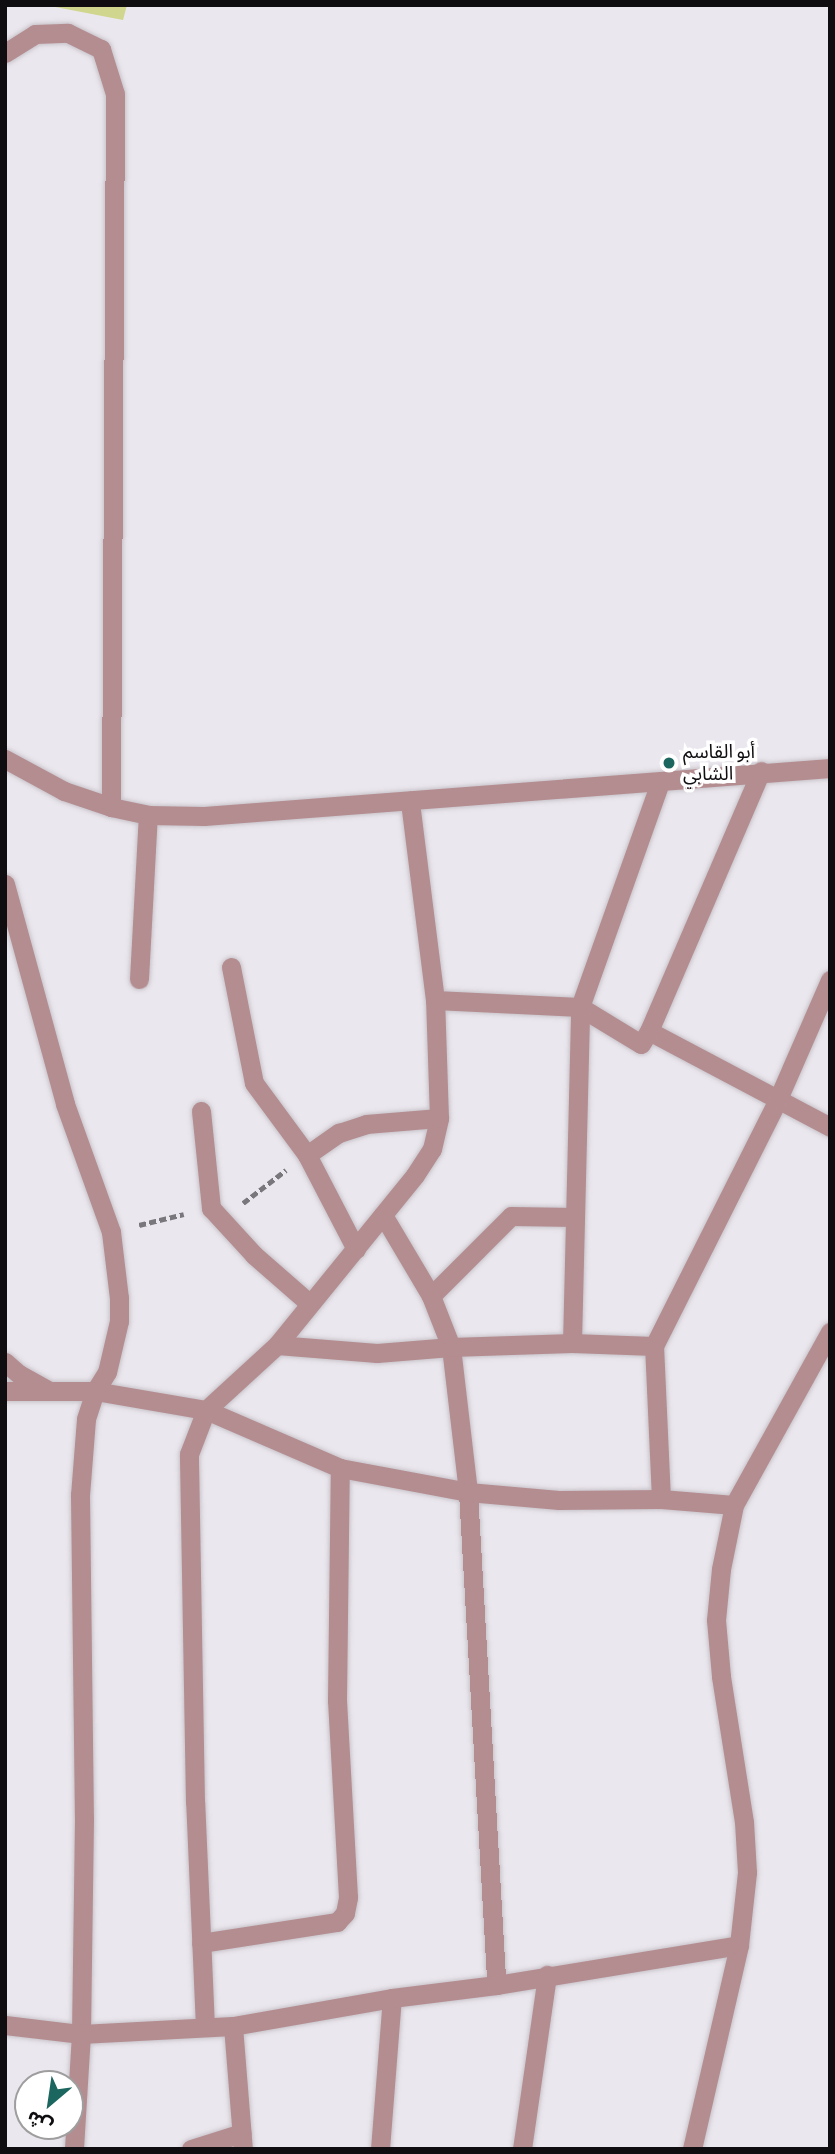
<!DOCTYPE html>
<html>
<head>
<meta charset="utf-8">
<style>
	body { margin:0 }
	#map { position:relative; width:835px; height:2154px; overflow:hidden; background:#ebe7ee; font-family:"Crimson Pro","Noto Sans Arabic",serif }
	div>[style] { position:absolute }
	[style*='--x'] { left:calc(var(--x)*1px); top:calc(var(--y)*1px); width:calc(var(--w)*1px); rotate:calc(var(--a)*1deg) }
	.green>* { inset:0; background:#d0d68d }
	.path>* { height:4.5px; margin-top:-2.25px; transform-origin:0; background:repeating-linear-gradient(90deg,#7a777c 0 7px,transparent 0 10.5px) }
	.roads { filter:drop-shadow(0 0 2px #c8c4ca) drop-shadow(0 0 2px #c8c4ca) }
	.pedestrian>* { height:19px; margin:-9.5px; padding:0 9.5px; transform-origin:9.5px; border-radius:9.5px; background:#b48d91 }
	.minor>* { height:19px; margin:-9.5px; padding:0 9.5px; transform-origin:9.5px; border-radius:9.5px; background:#b48d91 }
	.tertiary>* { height:19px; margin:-9.5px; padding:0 9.5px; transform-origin:9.5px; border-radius:9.5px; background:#b48d91 }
	.dots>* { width:19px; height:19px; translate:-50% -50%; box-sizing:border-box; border:4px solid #fff; border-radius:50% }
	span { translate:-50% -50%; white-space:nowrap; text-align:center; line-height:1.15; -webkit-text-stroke:7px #fff; paint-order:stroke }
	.poi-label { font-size:19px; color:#0f0d10 }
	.left { translate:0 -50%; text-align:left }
	.frame { position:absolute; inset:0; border:7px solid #0f0d10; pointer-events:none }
	.north { position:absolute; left:14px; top:2070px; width:70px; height:70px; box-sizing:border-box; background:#fff; border:2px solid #9f9e9f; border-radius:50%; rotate:209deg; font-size:19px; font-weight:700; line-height:28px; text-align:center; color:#0f0d10 }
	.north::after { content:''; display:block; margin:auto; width:24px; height:32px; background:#1b665e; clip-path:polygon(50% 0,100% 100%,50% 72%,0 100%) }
</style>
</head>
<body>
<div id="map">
	<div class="green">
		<i style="clip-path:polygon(45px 5px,127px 5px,123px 20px)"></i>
	</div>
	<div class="path">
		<i style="--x:243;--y:1203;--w:54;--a:-37.5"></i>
		<i style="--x:139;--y:1225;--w:46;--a:-13.7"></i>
	</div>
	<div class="roads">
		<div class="pedestrian">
			<i style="--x:231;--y:967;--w:118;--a:78.8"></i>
			<i style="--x:254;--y:1083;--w:89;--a:53.6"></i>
			<i style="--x:307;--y:1155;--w:106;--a:62.5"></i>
			<i style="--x:139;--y:979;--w:164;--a:-86.9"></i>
			<i style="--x:435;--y:1000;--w:145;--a:2.8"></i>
			<i style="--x:580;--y:1007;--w:71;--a:31.2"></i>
			<i style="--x:641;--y:1044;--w:15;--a:-58"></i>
			<i style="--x:649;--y:1031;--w:205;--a:27.9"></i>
			<i style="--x:649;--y:1031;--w:283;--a:-66.7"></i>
			<i style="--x:431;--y:1296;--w:113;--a:-45"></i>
			<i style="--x:511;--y:1216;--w:64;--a:0.9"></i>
			<i style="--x:572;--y:1343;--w:336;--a:-88.6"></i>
			<i style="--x:580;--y:1007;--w:239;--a:-70.4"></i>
			<i style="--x:661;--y:1499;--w:153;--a:-92.6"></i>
			<i style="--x:654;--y:1346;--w:276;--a:-63.3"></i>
			<i style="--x:778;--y:1099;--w:130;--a:-66.4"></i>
		</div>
		<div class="minor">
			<i style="--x:5;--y:53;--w:36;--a:-32"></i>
			<i style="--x:35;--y:34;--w:33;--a:-2"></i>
			<i style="--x:68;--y:33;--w:37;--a:26"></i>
			<i style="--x:101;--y:49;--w:47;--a:72.7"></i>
			<i style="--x:115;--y:94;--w:713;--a:90.32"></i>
			<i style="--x:5;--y:884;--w:228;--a:74.7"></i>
			<i style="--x:65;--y:1104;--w:136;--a:70.2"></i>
			<i style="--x:111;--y:1232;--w:66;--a:83.1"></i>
			<i style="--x:119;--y:1298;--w:23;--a:90"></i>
			<i style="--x:119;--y:1321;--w:52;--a:103.2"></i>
			<i style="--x:107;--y:1372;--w:22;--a:122"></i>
			<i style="--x:95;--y:1391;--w:29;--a:108"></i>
			<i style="--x:86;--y:1419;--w:76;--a:94.5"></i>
			<i style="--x:80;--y:1495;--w:324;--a:89.3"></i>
			<i style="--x:84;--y:1819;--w:215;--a:90.8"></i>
			<i style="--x:81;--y:2034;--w:115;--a:93.5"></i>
			<i style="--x:201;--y:1111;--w:98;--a:84.1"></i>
			<i style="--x:211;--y:1208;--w:64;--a:47.5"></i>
			<i style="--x:254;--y:1255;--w:73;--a:41.1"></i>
			<i style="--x:307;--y:1155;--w:39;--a:-35"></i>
			<i style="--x:339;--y:1133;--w:28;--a:-18"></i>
			<i style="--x:366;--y:1124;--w:73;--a:-4.7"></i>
			<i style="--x:383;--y:1215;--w:94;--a:59.3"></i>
			<i style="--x:431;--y:1296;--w:55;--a:68.6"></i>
			<i style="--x:451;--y:1347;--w:146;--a:83.3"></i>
			<i style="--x:468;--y:1492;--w:494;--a:86.7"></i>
			<i style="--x:277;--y:1345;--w:100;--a:4.6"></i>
			<i style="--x:377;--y:1353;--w:74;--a:-4.6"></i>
			<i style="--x:451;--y:1347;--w:121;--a:-1.9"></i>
			<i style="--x:572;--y:1343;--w:82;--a:2.1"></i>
			<i style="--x:5;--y:1362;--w:18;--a:41"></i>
			<i style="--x:19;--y:1374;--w:33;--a:29"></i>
			<i style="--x:5;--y:1391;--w:90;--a:0"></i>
			<i style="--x:95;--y:1391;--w:113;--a:9.7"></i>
			<i style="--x:206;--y:1410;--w:146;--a:23.4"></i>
			<i style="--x:340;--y:1468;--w:130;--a:10.6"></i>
			<i style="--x:468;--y:1492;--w:91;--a:5"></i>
			<i style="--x:559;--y:1500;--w:102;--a:-0.6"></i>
			<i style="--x:661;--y:1499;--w:73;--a:4.7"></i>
			<i style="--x:201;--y:1943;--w:138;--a:-8.8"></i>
			<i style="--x:337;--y:1922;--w:12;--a:-48"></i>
			<i style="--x:345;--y:1913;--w:16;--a:-79"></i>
			<i style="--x:348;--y:1897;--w:197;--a:-93.2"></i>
			<i style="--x:337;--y:1700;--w:232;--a:-89.3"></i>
			<i style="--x:233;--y:2026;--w:123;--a:85.4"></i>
			<i style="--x:205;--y:2027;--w:225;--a:-92.5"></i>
			<i style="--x:195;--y:1802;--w:348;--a:-91"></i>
			<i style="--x:189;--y:1454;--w:47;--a:-68.9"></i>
			<i style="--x:206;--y:1410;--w:96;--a:-42.5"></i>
			<i style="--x:277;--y:1345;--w:219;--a:-50.9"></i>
			<i style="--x:415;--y:1175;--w:31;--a:-57"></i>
			<i style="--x:432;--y:1149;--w:32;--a:-77"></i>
			<i style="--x:439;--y:1118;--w:118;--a:-91.9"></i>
			<i style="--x:435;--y:1000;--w:201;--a:-97.2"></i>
			<i style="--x:191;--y:2149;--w:53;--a:-17.4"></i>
			<i style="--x:380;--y:2149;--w:151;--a:-85.5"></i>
			<i style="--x:522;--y:2149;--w:176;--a:-81.8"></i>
			<i style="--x:692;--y:2149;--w:209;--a:-77"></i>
		</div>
		<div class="tertiary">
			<i style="--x:5;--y:759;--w:67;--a:28.5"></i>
			<i style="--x:64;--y:791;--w:50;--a:18.8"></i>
			<i style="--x:111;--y:807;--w:38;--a:12"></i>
			<i style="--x:148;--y:815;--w:56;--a:1"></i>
			<i style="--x:204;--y:816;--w:628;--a:-4.38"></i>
			<i style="--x:5;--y:2025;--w:77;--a:6.8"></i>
			<i style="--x:81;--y:2034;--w:152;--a:-3"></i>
			<i style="--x:233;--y:2026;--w:161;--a:-10"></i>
			<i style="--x:392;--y:1998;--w:105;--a:-7.1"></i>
			<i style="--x:496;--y:1985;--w:246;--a:-9.3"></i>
			<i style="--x:739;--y:1945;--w:73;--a:-83.7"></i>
			<i style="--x:747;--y:1872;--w:50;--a:-93.4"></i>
			<i style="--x:744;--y:1822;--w:148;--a:-99"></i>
			<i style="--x:721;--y:1676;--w:56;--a:-95.1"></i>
			<i style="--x:716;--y:1620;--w:51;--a:-84.4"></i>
			<i style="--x:721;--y:1569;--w:65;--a:-78.5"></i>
			<i style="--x:734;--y:1505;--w:198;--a:-61"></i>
		</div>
	</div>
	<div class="dots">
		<i style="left:669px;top:763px;background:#1b665e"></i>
	</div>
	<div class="poi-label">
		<span class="left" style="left:683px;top:763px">أبو القاسم<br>الشابي</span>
	</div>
	<div class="frame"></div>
	<div class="north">ش</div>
</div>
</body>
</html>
